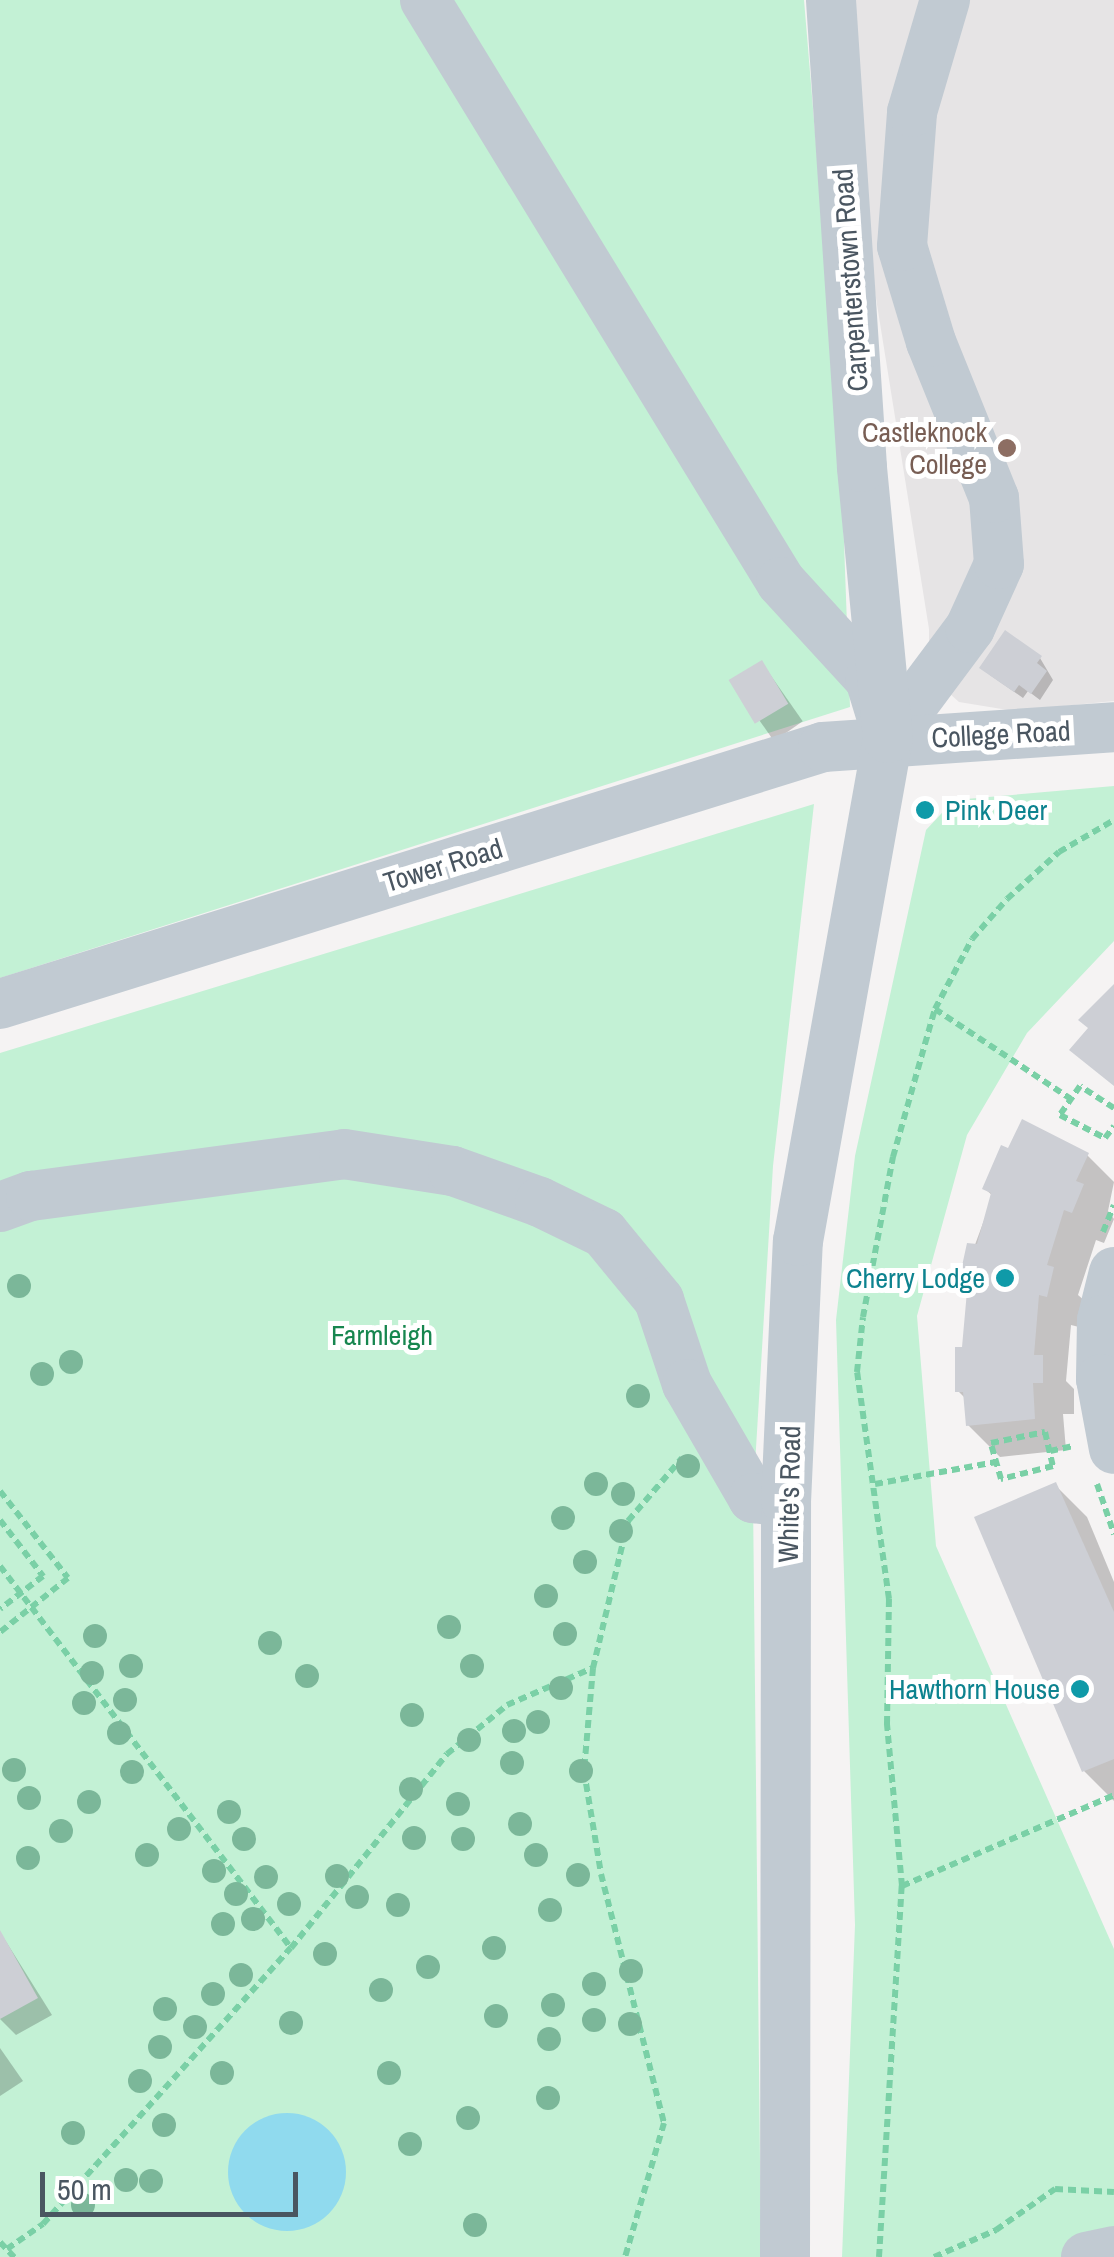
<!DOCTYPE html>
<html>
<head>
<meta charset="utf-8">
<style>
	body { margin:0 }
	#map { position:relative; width:1114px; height:2257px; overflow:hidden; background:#f5f3f3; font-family:"Archivo Narrow",sans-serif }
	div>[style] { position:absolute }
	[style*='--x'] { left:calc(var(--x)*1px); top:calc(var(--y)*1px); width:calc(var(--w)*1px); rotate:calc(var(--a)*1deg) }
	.education>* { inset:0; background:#e6e4e5 }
	.green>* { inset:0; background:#c3f1d5 }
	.water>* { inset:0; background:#90daee }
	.round { border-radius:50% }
	.shadow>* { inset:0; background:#0003; transform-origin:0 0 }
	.building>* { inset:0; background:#cdcfd5; transform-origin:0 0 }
	.path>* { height:6px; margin-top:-3px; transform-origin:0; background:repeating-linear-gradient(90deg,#7ad0a6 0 8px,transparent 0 13px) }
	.minor>* { height:50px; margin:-25px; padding:0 25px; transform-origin:25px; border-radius:25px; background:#c1cad2 }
	.trees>* { width:24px; height:24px; margin:-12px; border-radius:50%; background:#7bb799 }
	.dots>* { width:28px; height:28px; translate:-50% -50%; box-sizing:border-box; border:5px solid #fff; border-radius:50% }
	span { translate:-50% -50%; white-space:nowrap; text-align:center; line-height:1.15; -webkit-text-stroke:10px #fff; paint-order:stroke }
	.street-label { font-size:28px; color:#4a5661 }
	.education-label { font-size:28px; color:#785e54 }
	.right { translate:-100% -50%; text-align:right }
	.culture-label { font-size:28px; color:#0d838f }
	.left { translate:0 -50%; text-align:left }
	.park-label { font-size:28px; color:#17864f }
	.scale { position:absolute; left:40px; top:2172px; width:258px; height:45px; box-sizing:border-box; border:5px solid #4a5661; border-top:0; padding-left:12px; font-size:30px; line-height:35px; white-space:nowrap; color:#4a5661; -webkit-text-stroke:8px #fff; paint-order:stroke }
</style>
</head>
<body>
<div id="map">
	<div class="education">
		<i style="clip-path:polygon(843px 0,1114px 0,1114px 701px,1014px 711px,959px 702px,929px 675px,929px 629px,871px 267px)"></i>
	</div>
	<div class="green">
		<i style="clip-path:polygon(0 0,804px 0,840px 433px,850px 707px,0 978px)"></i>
		<i style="clip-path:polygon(1114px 786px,1114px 941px,1027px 1033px,967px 1135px,917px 1316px,936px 1546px,1114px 1949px,1114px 2257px,842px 2257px,855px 1925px,836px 1320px,855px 1156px,926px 830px,954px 800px)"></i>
		<i style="clip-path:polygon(814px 804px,773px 1166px,753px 1498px,761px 2257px,0 2257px,0 1053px)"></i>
	</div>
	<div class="water">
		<i class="round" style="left:228px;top:2113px;width:118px;height:118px"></i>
	</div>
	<div class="shadow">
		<i style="clip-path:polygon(1040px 658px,1053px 680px,1040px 700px,1028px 691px,1023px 698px,990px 675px)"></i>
		<i style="left:762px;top:663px;width:71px;height:35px;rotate:55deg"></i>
		<i style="clip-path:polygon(1087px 1155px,1114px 1182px,1108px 1211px,1114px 1219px,1104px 1243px,1096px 1240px,1078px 1295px,1085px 1301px,1079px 1327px,1071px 1325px,1066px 1381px,1074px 1389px,1074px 1414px,1063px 1414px,1066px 1450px,1000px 1457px,968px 1425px,966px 1399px,958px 1391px,969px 1298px,959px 1288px,993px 1196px,985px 1189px)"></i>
		<i style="clip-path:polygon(1055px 1485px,1087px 1517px,1114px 1582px,1114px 1801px,1084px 1771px)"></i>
		<i style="clip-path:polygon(0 1932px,52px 2015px,16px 2035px,0 2019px)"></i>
		<i style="clip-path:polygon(0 2048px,23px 2081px,0 2096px)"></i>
	</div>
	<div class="building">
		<i style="clip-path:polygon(1005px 630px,1042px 656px,1037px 663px,1047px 671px,1031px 694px,1019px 685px,1014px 692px,979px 668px)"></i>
		<i style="left:762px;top:660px;width:51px;height:39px;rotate:59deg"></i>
		<i style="clip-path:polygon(1114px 984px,1114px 1086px,1069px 1050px,1088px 1028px,1078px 1020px)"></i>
		<i style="clip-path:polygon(1022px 1119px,1089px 1153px,1076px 1181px,1084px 1184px,1072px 1213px,1064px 1210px,1047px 1265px,1054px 1267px,1047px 1297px,1039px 1295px,1034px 1355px,1043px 1355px,1043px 1383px,1033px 1383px,1035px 1419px,966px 1426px,963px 1392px,955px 1392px,955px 1347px,962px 1347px,967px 1291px,957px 1289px,967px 1243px,977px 1244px,991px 1193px,982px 1189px,1001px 1145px,1008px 1148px)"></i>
		<i style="clip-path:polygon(1056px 1482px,1114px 1612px,1114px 1759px,1082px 1772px,974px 1517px)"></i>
		<i style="clip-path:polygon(0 1930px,38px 1998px,0 2019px)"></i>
	</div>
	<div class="path">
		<i style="--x:935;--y:1009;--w:163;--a:33.5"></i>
		<i style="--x:1114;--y:1108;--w:40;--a:-147.1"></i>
		<i style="--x:1080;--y:1086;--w:35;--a:125"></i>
		<i style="--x:1060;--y:1115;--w:51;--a:27.1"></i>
		<i style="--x:1105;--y:1138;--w:15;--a:-53"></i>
		<i style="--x:1103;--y:1232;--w:29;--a:-68"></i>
		<i style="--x:1045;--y:1432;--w:35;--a:77"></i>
		<i style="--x:1053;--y:1466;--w:54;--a:166"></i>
		<i style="--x:1001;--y:1479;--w:37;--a:-106"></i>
		<i style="--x:991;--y:1443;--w:55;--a:-11.5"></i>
		<i style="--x:1050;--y:1451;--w:25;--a:-12"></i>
		<i style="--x:875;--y:1484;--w:123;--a:-10.3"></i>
		<i style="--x:1097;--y:1484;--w:53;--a:71.2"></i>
		<i style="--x:0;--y:1491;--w:110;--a:52"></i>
		<i style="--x:68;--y:1578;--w:87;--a:141.5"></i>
		<i style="--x:0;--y:1520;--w:71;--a:52.5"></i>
		<i style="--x:43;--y:1576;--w:54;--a:142.5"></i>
		<i style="--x:0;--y:1566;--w:480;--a:52.7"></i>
		<i style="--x:593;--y:1668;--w:151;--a:-76.6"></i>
		<i style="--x:628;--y:1521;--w:83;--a:-49.4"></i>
		<i style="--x:902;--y:1886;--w:231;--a:-23.2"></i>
		<i style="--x:0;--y:2242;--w:21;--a:47"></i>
		<i style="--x:7;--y:2249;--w:44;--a:-34.8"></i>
		<i style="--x:43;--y:2224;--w:371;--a:-48.1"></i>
		<i style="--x:291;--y:1948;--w:249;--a:-51.2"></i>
		<i style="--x:447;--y:1754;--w:77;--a:-39.2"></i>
		<i style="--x:507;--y:1705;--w:94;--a:-23.3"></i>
		<i style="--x:593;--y:1668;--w:103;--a:95"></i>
		<i style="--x:584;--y:1771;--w:104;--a:80.6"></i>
		<i style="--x:601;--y:1874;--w:257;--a:75.8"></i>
		<i style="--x:664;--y:2123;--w:140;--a:106.2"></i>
		<i style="--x:879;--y:2257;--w:372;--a:-86.5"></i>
		<i style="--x:902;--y:1886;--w:163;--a:-95.3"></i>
		<i style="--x:887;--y:1724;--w:125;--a:-89.1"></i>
		<i style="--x:889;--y:1599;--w:229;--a:-98"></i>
		<i style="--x:857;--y:1372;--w:55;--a:-83.8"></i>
		<i style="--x:863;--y:1317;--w:163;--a:-79.4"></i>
		<i style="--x:893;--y:1157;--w:154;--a:-74.2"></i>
		<i style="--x:935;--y:1009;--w:79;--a:-62.1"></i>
		<i style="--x:972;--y:939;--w:53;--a:-48.8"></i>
		<i style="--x:1007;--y:899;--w:70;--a:-42.1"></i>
		<i style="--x:1059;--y:852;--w:64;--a:-30.2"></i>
		<i style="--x:934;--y:2257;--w:68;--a:-23.5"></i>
		<i style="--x:996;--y:2230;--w:72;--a:-34.8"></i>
		<i style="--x:1055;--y:2189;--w:59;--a:2.9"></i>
	</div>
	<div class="minor">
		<i style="--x:425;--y:0;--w:682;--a:58.55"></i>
		<i style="--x:781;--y:582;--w:132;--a:47.5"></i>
		<i style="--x:870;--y:679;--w:38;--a:73"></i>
		<i style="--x:888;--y:738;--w:137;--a:-53.3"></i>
		<i style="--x:970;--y:628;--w:70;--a:-65.6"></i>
		<i style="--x:999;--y:564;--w:66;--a:-94.3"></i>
		<i style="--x:994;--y:498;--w:168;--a:-112"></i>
		<i style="--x:931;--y:342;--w:100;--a:-106.8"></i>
		<i style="--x:902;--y:246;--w:134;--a:-85.7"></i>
		<i style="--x:912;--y:112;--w:117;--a:-73.6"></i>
		<i style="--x:0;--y:1004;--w:862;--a:-17.34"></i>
		<i style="--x:823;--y:747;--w:292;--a:-3.9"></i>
		<i style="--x:0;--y:1207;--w:33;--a:-20"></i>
		<i style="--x:31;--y:1196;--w:316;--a:-7.6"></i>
		<i style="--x:344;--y:1154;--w:110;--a:8.9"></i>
		<i style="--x:453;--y:1171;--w:92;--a:19.6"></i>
		<i style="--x:540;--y:1202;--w:71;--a:25.8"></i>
		<i style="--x:604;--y:1233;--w:87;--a:50.6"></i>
		<i style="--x:659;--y:1300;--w:89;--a:71.6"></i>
		<i style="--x:687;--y:1384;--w:132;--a:59.9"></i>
		<i style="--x:753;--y:1498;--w:33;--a:7"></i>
		<i style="--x:1114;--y:1272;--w:49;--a:104"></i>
		<i style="--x:1102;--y:1320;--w:59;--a:91"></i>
		<i style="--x:1101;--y:1379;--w:71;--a:79.5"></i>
		<i style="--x:785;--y:2257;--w:755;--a:-89.92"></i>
		<i style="--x:786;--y:1502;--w:261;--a:-87.4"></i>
		<i style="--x:798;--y:1241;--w:511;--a:-79.86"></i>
		<i style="--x:888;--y:738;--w:272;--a:-95.5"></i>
		<i style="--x:862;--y:467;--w:468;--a:-93.8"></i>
		<i style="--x:1086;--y:2257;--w:29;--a:-12"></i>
	</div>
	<div class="trees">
		<i style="left:19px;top:1286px"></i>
		<i style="left:71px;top:1362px"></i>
		<i style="left:42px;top:1374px"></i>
		<i style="left:638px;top:1396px"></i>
		<i style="left:688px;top:1466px"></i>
		<i style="left:596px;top:1484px"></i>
		<i style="left:623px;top:1494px"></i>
		<i style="left:563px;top:1518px"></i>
		<i style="left:621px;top:1531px"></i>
		<i style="left:585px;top:1562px"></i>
		<i style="left:546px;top:1596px"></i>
		<i style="left:449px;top:1627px"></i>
		<i style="left:565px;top:1634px"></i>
		<i style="left:95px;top:1636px"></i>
		<i style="left:270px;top:1643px"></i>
		<i style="left:131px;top:1666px"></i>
		<i style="left:472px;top:1666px"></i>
		<i style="left:92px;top:1673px"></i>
		<i style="left:307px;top:1676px"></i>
		<i style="left:561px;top:1688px"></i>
		<i style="left:125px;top:1700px"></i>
		<i style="left:84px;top:1703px"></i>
		<i style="left:412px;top:1715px"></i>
		<i style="left:538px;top:1722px"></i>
		<i style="left:514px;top:1731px"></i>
		<i style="left:119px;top:1733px"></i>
		<i style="left:469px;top:1740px"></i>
		<i style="left:512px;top:1763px"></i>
		<i style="left:14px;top:1770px"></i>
		<i style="left:581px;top:1771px"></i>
		<i style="left:132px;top:1772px"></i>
		<i style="left:411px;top:1789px"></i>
		<i style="left:29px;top:1798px"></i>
		<i style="left:89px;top:1802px"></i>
		<i style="left:458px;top:1804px"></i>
		<i style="left:229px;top:1812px"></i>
		<i style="left:520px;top:1824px"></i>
		<i style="left:179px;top:1829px"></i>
		<i style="left:61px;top:1831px"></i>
		<i style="left:414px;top:1838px"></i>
		<i style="left:244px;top:1839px"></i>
		<i style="left:463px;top:1839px"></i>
		<i style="left:147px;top:1855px"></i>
		<i style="left:536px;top:1855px"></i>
		<i style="left:28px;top:1858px"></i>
		<i style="left:214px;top:1871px"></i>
		<i style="left:578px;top:1875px"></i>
		<i style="left:337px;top:1876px"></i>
		<i style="left:266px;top:1877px"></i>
		<i style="left:236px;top:1894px"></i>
		<i style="left:357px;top:1897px"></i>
		<i style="left:289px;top:1904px"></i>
		<i style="left:398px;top:1905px"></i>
		<i style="left:550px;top:1910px"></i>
		<i style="left:253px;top:1919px"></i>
		<i style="left:223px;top:1924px"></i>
		<i style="left:494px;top:1948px"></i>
		<i style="left:325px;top:1954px"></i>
		<i style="left:428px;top:1967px"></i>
		<i style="left:631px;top:1971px"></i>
		<i style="left:241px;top:1975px"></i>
		<i style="left:594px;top:1984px"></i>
		<i style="left:381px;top:1990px"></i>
		<i style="left:213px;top:1994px"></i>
		<i style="left:553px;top:2005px"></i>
		<i style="left:165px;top:2009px"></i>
		<i style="left:496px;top:2016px"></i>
		<i style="left:594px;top:2020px"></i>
		<i style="left:291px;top:2023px"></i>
		<i style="left:630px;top:2024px"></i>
		<i style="left:195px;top:2027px"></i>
		<i style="left:549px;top:2039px"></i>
		<i style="left:160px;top:2047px"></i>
		<i style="left:222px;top:2073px"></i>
		<i style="left:389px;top:2073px"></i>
		<i style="left:140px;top:2081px"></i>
		<i style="left:548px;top:2098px"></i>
		<i style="left:468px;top:2118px"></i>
		<i style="left:164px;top:2125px"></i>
		<i style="left:73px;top:2133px"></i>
		<i style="left:410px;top:2144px"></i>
		<i style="left:126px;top:2180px"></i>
		<i style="left:151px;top:2181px"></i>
		<i style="left:83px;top:2205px"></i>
		<i style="left:475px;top:2225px"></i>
	</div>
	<div class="dots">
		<i style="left:1007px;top:448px;background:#8d6e63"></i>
		<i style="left:925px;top:810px;background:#0f9aa8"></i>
		<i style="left:1005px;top:1278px;background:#0f9aa8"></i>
		<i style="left:1080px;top:1689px;background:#0f9aa8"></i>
	</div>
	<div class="street-label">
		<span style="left:850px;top:280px;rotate:-94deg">Carpenterstown Road</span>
		<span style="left:1001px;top:734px;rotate:-3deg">College Road</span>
		<span style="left:443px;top:865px;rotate:-17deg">Tower Road</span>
		<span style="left:789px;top:1494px;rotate:-89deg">White's Road</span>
	</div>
	<div class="education-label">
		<span class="right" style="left:987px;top:448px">Castleknock<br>College</span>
	</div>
	<div class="culture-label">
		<span class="left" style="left:945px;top:810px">Pink Deer</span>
		<span class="right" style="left:985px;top:1278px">Cherry Lodge</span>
		<span class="right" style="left:1060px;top:1689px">Hawthorn House</span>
	</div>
	<div class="park-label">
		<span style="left:382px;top:1335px">Farmleigh</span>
	</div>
	<div class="scale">50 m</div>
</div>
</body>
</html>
